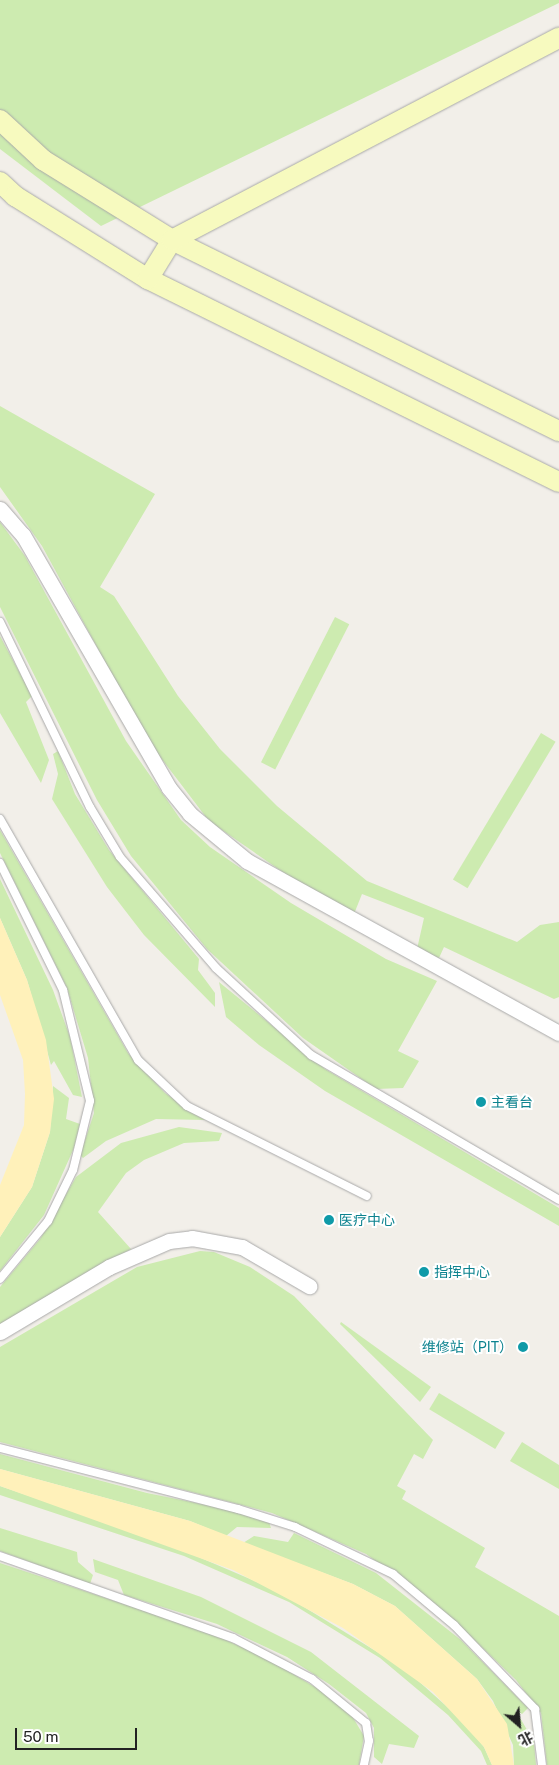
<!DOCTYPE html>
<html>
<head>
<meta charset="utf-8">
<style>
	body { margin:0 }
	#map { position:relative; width:559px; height:1765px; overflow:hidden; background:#f2efe9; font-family:"Public Sans","Noto Sans SC",sans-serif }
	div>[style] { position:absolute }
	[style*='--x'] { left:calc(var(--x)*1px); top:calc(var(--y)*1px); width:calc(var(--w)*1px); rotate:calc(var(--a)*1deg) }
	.grass>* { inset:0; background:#cdebb0; transform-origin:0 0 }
	.sand>* { inset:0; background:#fff1ba }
	.roads { filter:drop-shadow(0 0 1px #a9a9a9) drop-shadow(0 0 1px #a9a9a9) }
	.lane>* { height:8px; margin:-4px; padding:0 4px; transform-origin:4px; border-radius:4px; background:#fff }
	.street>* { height:15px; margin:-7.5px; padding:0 7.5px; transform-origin:7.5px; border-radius:7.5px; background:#fff }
	.secondary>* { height:20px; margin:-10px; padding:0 10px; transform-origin:10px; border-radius:10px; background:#f7fabf }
	.dots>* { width:14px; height:14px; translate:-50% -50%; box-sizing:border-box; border:2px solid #fff; border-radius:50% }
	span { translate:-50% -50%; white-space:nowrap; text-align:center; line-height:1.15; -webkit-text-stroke:4px #fff; paint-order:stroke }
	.culture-label { font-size:14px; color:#0d838f }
	.left { translate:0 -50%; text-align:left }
	.right { translate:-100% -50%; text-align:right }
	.north { position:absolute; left:494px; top:1700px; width:50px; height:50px; -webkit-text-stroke:4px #fff; paint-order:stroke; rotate:153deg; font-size:14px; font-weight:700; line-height:20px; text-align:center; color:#222 }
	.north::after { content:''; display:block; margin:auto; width:18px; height:22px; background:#222; clip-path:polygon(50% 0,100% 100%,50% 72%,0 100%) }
	.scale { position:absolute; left:15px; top:1728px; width:122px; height:22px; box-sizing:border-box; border:2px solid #222; border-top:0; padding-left:6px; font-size:15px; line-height:18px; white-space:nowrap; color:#222; -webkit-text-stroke:4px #fff; paint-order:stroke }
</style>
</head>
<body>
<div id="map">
	<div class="grass">
		<i style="clip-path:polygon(0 0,559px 0,559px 3px,101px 226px,0 149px)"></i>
		<i style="clip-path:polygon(0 406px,155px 494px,100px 587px,114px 596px,178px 696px,220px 749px,277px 806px,367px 881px,517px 942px,540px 925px,559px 922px,559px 997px,554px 999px,444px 947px,439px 958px,417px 949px,424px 918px,362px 894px,354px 914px,300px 884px,209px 821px,148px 741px,42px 546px,0 487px)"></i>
		<i style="clip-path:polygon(0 522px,25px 556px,126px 741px,181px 820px,210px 847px,291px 903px,386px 959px,437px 981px,398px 1051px,419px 1061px,403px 1088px,376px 1089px,303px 1038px,207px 949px,131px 856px,97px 800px,0 607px)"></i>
		<i style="left:335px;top:617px;width:16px;height:163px;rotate:27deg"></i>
		<i style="clip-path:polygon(0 636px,32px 696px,26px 702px,49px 760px,41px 783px,0 713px)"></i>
		<i style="left:541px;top:733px;width:17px;height:171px;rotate:31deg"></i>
		<i style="clip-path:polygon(58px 751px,75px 794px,109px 850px,199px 959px,198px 970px,215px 993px,215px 1007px,144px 935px,107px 887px,52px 799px,58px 774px,53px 754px)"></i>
		<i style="clip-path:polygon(0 830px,128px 1053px,165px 1093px,205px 1120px,156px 1119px,106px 1141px,83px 1158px,80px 1155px,94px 1113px,88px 1058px,67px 988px,0 853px)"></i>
		<i style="clip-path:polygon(0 879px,53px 990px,70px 1037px,82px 1097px,73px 1095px,54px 1061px,51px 1065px,27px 980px,0 918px)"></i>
		<i style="clip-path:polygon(219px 982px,325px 1069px,559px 1208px,559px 1226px,325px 1091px,259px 1045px,226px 1017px)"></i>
		<i style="clip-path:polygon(53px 1086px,69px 1098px,66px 1119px,80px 1124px,74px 1148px,44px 1215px,0 1271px,0 1237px,32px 1187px,50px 1132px)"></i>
		<i style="clip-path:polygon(179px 1127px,222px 1133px,219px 1141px,184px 1143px,144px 1160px,126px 1173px,98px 1212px,131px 1249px,0 1325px,0 1287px,40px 1239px,76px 1177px,121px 1143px)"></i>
		<i style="clip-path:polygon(200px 1251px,214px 1252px,250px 1267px,294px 1296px,433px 1440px,423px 1459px,414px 1454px,397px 1486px,406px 1491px,402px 1499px,485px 1548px,475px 1567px,559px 1616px,559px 1765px,547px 1765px,541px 1713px,516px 1680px,446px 1613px,366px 1554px,272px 1513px,0 1442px,0 1347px,137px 1267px)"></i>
		<i style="clip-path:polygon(341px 1322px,431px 1387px,420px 1402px,340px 1324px)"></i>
		<i style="left:439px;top:1393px;width:77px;height:19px;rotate:31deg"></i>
		<i style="clip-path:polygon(522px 1442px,559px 1465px,559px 1489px,510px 1461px)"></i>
		<i style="clip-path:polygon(0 1454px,147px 1493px,231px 1510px,269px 1522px,271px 1528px,237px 1527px,226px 1536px,190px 1521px,0 1469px)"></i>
		<i style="clip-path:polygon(0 1486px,161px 1541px,278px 1591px,405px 1669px,463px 1721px,484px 1747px,492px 1765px,487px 1765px,481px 1751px,448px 1715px,380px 1658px,289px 1602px,184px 1556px,0 1495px)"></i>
		<i style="clip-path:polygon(0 1528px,77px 1552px,78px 1562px,93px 1575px,90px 1584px,0 1551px)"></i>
		<i style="clip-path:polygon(294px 1533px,376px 1573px,461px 1640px,528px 1708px,522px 1714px,515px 1709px,534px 1742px,536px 1765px,514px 1765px,513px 1745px,493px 1701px,477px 1679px,395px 1606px,353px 1584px,243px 1543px,254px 1536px,288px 1542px)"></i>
		<i style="clip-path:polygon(93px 1559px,201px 1597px,311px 1652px,419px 1736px,414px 1748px,389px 1744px,382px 1764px,374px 1757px,374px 1728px,366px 1713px,329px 1684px,287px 1657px,217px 1624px,124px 1595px,118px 1580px,95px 1572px)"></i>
		<i style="clip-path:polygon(0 1563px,208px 1632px,268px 1659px,330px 1696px,352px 1716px,364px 1736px,359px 1765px,0 1765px)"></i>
	</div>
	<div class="sand">
		<i style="clip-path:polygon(0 918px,27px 980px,46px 1040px,54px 1099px,50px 1132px,32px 1187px,0 1237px,0 1185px,24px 1125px,25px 1094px,23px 1060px,0 995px)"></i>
		<i style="clip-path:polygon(0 1469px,190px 1521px,353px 1584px,395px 1606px,477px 1679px,507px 1724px,514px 1765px,492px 1765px,484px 1747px,433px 1692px,343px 1628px,233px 1570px,0 1486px)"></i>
	</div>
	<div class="roads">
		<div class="lane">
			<i style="--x:0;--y:622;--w:206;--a:64.1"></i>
			<i style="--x:90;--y:807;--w:58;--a:59"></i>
			<i style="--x:120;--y:857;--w:147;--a:49.1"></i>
			<i style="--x:216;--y:968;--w:129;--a:42.5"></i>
			<i style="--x:311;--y:1055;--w:287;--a:30.3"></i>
			<i style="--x:0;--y:819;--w:278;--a:60.2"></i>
			<i style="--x:138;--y:1060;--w:67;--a:43.2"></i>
			<i style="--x:187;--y:1106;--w:201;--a:26.6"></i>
			<i style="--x:0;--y:863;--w:142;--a:63.6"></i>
			<i style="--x:63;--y:990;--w:114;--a:76.3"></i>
			<i style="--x:90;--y:1101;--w:71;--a:103.8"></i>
			<i style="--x:73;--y:1170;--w:57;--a:116.1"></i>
			<i style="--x:48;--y:1221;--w:75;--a:129.6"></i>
			<i style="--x:0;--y:1448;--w:246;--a:14.4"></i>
			<i style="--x:238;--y:1509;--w:60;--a:17.5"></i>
			<i style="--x:295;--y:1527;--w:109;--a:25.6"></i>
			<i style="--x:393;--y:1574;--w:80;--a:39.9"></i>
			<i style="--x:454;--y:1625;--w:117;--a:46"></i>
			<i style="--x:535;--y:1709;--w:56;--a:82.9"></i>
			<i style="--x:0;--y:1556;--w:247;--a:19.4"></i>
			<i style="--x:233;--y:1638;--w:89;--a:27.4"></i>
			<i style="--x:312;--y:1679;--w:70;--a:39.2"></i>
			<i style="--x:366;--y:1723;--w:18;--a:81"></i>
			<i style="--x:369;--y:1741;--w:25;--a:102"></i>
		</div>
		<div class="street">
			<i style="--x:0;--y:509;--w:35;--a:49"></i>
			<i style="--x:23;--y:535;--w:292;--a:60"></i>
			<i style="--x:169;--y:788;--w:33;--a:51"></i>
			<i style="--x:190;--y:814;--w:74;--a:39.5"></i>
			<i style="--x:247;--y:861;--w:356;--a:28.9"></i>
			<i style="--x:0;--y:1332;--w:127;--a:-30.8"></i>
			<i style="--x:109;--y:1267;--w:65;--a:-23.4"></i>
			<i style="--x:169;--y:1241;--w:23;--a:-7"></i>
			<i style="--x:192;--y:1238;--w:51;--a:10.2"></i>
			<i style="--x:242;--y:1247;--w:78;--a:30.2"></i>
		</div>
		<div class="secondary">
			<i style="--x:0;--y:120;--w:59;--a:42.9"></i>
			<i style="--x:43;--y:160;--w:152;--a:31.8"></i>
			<i style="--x:172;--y:240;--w:432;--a:26.3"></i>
			<i style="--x:0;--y:182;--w:21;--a:43"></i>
			<i style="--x:15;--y:196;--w:157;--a:32"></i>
			<i style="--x:148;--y:279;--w:458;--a:26.3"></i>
			<i style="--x:148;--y:279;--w:46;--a:-58.4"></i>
			<i style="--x:172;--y:240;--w:437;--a:-27.6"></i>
		</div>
	</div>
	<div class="dots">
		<i style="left:481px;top:1102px;background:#0f9aa8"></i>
		<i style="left:329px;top:1220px;background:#0f9aa8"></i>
		<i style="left:424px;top:1272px;background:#0f9aa8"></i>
		<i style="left:523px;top:1347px;background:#0f9aa8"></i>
	</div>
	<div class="culture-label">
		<span class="left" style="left:491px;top:1102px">主看台</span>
		<span class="left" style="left:339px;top:1220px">医疗中心</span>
		<span class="left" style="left:434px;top:1272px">指挥中心</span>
		<span class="right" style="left:513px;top:1347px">维修站（PIT）</span>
	</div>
	<div class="north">北</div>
	<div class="scale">50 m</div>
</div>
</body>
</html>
